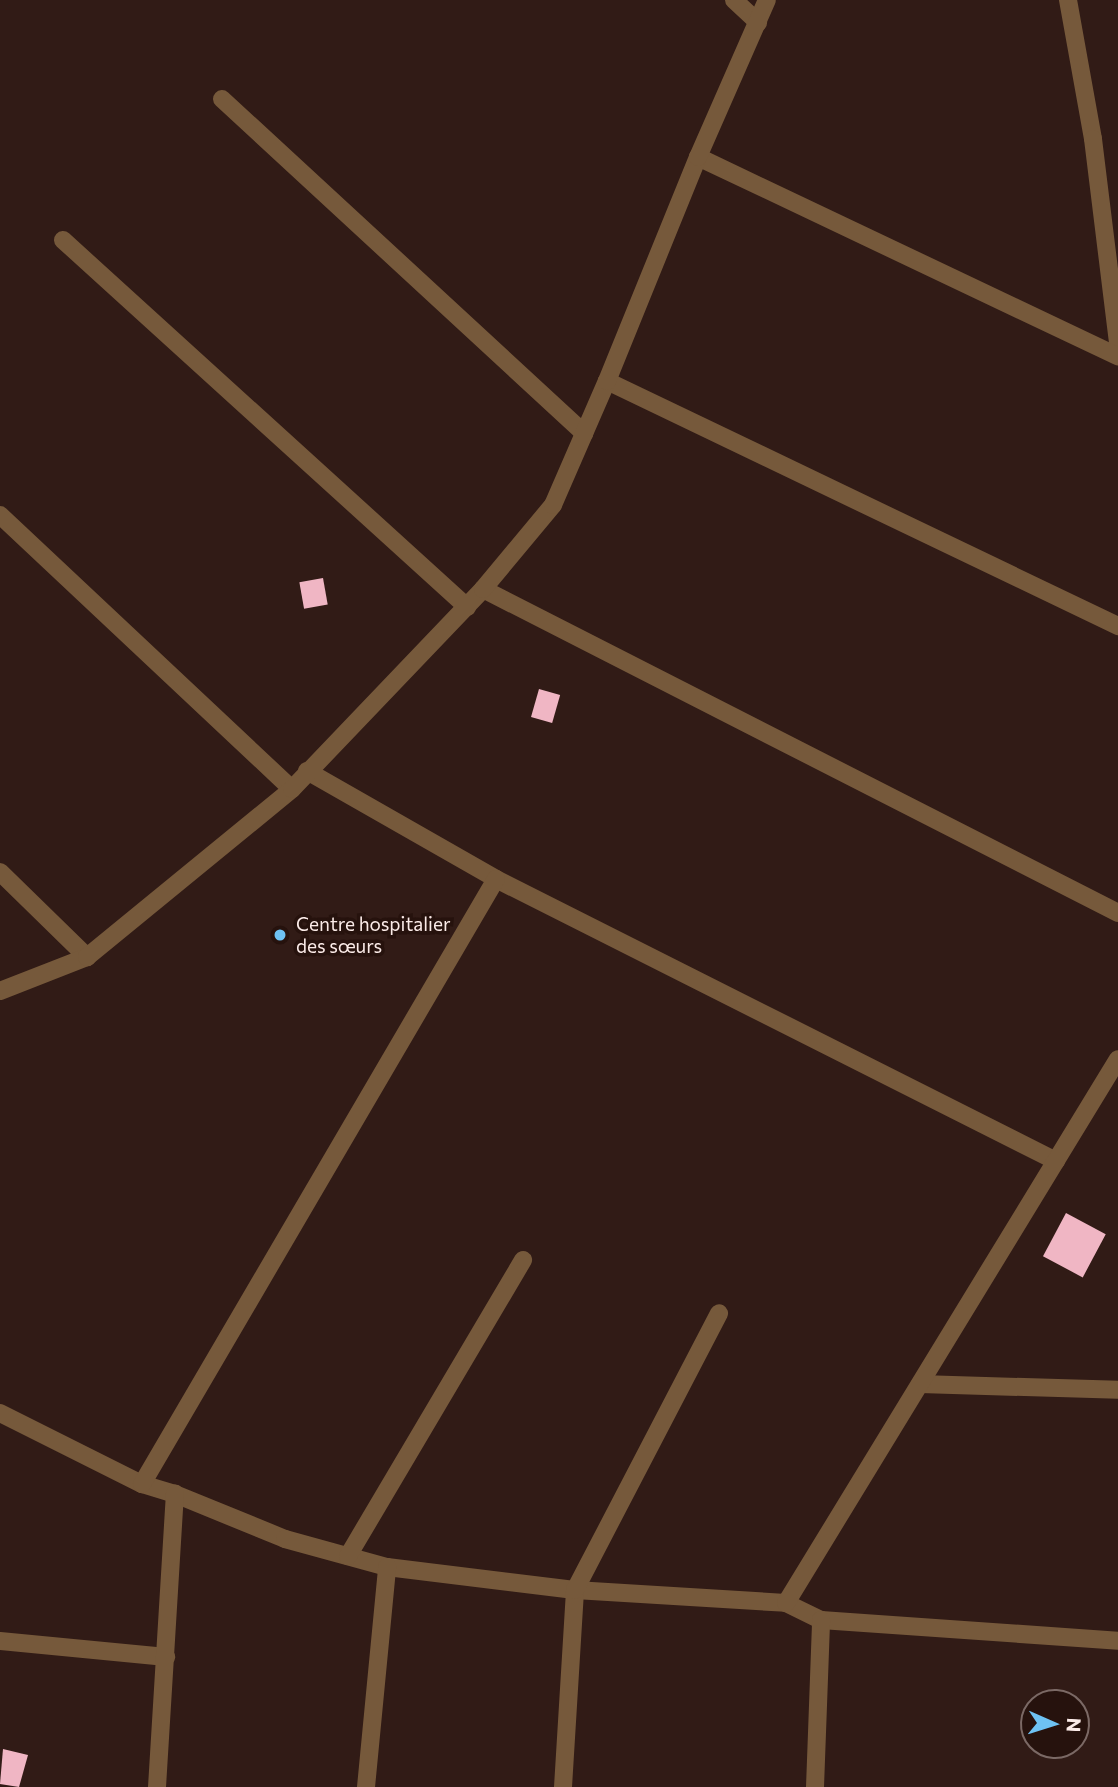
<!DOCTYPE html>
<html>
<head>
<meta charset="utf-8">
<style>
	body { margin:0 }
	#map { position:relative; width:1118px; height:1787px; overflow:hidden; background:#311b16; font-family:Commissioner,sans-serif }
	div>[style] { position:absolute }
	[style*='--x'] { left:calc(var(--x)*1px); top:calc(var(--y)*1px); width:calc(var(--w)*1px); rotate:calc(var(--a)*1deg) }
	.building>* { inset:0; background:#f0b6c4; transform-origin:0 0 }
	.minor>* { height:18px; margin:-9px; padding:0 9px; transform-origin:9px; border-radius:9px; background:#76593b }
	.dots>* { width:19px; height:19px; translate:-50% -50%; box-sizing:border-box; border:4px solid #26120d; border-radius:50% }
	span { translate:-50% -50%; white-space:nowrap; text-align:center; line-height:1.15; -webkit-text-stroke:7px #26120d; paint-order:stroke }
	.poi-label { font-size:19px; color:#fbebe8 }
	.left { translate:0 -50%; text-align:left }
	.north { position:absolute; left:1020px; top:1689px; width:70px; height:70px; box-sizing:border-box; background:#26120d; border:2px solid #7b6965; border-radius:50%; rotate:93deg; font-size:19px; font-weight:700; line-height:28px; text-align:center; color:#fbebe8 }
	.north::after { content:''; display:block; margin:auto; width:24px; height:32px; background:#6ec2f3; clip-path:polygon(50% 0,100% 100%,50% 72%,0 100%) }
</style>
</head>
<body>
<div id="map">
	<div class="building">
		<i style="left:323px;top:578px;width:27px;height:24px;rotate:80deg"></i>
		<i style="left:539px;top:689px;width:22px;height:29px;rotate:16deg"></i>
		<i style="left:1066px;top:1213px;width:45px;height:49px;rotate:28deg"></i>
		<i style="clip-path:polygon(3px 1749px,28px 1755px,19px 1787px,0 1784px)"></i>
	</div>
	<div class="minor">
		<i style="--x:734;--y:0;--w:33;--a:43"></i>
		<i style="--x:1068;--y:0;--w:141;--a:79.8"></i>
		<i style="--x:1093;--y:139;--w:207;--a:83"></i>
		<i style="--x:222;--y:99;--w:493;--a:42.7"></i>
		<i style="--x:698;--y:157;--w:465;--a:25.4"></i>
		<i style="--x:63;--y:240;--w:546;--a:42.25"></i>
		<i style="--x:607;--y:381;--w:567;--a:25.62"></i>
		<i style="--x:0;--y:515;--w:400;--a:43.2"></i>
		<i style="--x:483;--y:589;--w:713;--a:27.03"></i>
		<i style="--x:307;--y:771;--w:218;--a:29.7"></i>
		<i style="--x:496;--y:879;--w:627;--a:26.73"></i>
		<i style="--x:0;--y:872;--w:122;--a:44.3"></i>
		<i style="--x:0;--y:991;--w:93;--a:-21.3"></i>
		<i style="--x:87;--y:957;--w:265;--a:-39.3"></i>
		<i style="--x:292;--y:789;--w:277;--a:-46.3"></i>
		<i style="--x:483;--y:589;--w:109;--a:-50.2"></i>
		<i style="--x:553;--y:505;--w:135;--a:-66.5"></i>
		<i style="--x:607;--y:381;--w:242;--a:-67.9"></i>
		<i style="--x:698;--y:157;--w:171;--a:-66.3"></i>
		<i style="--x:920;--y:1384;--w:198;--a:1.7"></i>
		<i style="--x:0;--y:1413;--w:159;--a:26.6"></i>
		<i style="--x:142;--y:1484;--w:34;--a:17"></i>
		<i style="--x:175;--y:1494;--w:119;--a:22.2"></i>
		<i style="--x:285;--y:1539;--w:106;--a:15.4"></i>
		<i style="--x:387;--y:1567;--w:189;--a:7"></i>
		<i style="--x:575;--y:1590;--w:211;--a:3.5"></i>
		<i style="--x:786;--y:1603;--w:39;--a:26"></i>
		<i style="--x:821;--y:1620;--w:298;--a:4"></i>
		<i style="--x:142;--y:1484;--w:701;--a:-59.67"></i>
		<i style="--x:348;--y:1556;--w:344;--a:-59.4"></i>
		<i style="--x:786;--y:1603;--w:637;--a:-58.6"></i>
		<i style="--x:0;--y:1641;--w:167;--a:5.5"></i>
		<i style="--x:157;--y:1787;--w:294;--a:-86.5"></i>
		<i style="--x:366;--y:1787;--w:221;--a:-84.5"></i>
		<i style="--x:563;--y:1787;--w:197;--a:-86.5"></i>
		<i style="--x:575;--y:1590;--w:312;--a:-62.5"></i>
		<i style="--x:815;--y:1787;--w:167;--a:-87.9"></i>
	</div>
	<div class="dots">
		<i style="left:280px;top:935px;background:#6ec2f3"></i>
	</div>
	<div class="poi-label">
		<span class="left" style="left:296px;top:935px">Centre hospitalier<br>des sœurs</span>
	</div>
	<div class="north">N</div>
</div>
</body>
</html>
